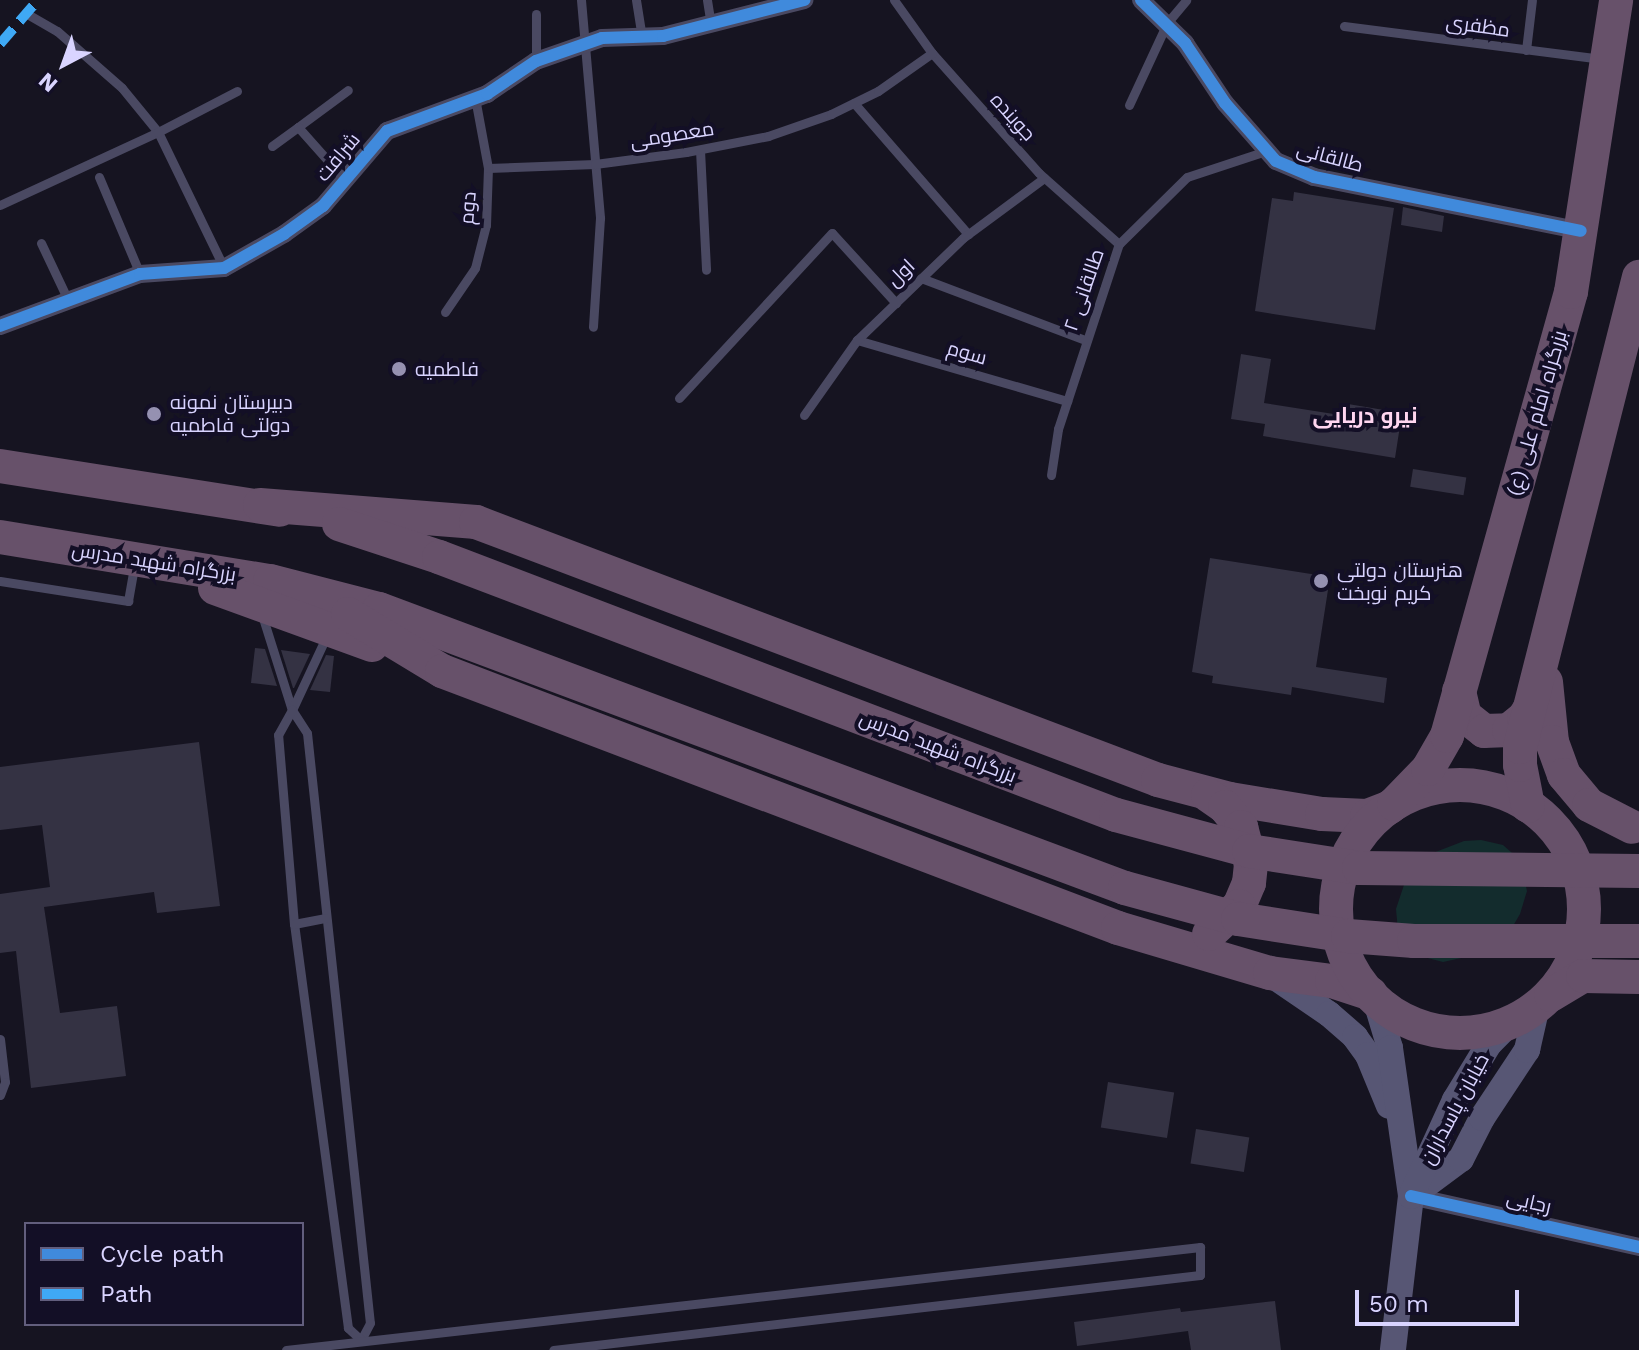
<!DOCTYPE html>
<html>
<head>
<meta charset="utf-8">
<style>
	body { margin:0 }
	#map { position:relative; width:1639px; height:1350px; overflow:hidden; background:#161421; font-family:"Work Sans",Cairo,sans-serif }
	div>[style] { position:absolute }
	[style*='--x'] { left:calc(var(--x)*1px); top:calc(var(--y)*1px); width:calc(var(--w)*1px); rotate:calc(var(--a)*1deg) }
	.green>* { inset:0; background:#132c2d }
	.building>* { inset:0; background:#343243; transform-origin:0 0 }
	.lane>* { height:9px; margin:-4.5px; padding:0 4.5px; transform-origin:4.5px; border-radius:4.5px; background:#4a4962 }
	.street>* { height:18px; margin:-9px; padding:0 9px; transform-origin:9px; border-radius:9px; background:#4a4962 }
	.secondary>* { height:26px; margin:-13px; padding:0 13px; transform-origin:13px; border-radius:13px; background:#575674 }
	.highway>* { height:34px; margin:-17px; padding:0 17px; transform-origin:17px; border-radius:17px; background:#67516a }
	.highway>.ring { margin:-17px; padding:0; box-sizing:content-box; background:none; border:34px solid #67516a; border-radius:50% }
	.highway-bridge>* { height:34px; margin:-17px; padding:0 17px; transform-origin:17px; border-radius:17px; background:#67516a }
	.quiet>* { height:10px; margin-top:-5px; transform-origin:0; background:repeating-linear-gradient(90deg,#3fa9f5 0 20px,transparent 0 30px) }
	.cycleway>* { height:12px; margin:-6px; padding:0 6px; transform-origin:6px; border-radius:6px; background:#408adc }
	.dots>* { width:22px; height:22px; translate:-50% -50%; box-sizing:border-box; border:4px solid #130f26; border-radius:50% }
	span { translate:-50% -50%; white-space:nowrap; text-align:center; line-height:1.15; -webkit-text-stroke:8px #130f26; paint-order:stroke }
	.street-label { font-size:20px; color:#d9d4ff }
	.poi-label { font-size:20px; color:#d9d4ff }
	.left { translate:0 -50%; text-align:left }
	.neighbourhood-label { font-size:22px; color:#ffd6f0; font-weight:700 }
	.legend { position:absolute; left:24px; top:1222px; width:280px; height:104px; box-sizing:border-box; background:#130f26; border:2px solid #625e7d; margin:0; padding:10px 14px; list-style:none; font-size:24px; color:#d9d4ff }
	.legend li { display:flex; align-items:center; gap:16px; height:40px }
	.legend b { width:40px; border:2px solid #625e7d }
	.north { position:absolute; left:24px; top:24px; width:80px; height:80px; -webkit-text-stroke:6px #130f26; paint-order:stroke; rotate:221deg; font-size:22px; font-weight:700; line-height:32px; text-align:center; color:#d9d4ff }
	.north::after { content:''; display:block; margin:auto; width:28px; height:36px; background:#d9d4ff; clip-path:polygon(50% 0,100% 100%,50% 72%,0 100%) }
	.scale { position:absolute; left:1355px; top:1290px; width:164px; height:36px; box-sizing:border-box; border:4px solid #d9d4ff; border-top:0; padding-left:10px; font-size:24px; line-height:28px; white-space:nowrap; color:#d9d4ff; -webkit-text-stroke:6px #130f26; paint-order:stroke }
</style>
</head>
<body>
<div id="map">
	<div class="green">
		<i style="clip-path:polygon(1481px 840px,1503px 845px,1520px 860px,1527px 891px,1520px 914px,1513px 926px,1484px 953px,1443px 962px,1420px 956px,1398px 931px,1396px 909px,1404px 885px,1433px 853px,1464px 841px)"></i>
	</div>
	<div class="building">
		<i style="clip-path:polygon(1294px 192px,1394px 208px,1375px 330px,1255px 311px,1272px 198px,1293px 201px)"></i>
		<i style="clip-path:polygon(1403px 207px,1444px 216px,1442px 232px,1401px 225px)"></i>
		<i style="clip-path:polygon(1241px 354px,1271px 359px,1264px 403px,1340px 415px,1342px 403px,1402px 413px,1395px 458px,1263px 436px,1265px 424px,1231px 419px)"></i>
		<i style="left:1413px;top:469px;width:54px;height:18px;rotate:9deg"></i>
		<i style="clip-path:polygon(1210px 558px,1330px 577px,1316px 667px,1387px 678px,1384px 703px,1292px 687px,1291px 695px,1212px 683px,1213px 676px,1192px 672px)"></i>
		<i style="clip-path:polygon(255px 648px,265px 649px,277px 686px,251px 683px)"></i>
		<i style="clip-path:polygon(281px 650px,310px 654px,294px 688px,293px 688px)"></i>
		<i style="clip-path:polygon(326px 655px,334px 656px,330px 692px,310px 690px)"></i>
		<i style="clip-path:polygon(199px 742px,220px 906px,157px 913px,154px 892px,44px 907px,60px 1013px,117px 1006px,126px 1076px,31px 1088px,16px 951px,0 953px,0 894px,50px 887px,42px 825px,0 830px,0 767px)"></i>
		<i style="left:1108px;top:1082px;width:67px;height:46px;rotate:9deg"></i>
		<i style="left:1196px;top:1129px;width:54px;height:35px;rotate:9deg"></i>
		<i style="clip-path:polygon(1275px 1301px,1281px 1350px,1191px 1350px,1188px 1331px,1077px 1346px,1074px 1322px,1180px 1308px,1181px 1312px)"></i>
	</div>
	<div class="lane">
		<i style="--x:581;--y:0;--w:219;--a:85"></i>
		<i style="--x:600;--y:218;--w:109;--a:93.7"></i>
		<i style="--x:636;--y:0;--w:37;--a:81"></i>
		<i style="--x:707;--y:0;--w:24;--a:81"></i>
		<i style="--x:894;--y:0;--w:65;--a:54.4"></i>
		<i style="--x:932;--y:53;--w:161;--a:48.3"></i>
		<i style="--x:1039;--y:173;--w:107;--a:41.6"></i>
		<i style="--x:536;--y:14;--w:47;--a:90"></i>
		<i style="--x:29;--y:15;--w:32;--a:30"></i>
		<i style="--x:57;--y:31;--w:86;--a:41.2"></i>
		<i style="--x:122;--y:88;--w:57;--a:50.7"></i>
		<i style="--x:158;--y:132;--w:151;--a:64.1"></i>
		<i style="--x:1344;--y:26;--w:258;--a:7.3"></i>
		<i style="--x:1526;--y:50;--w:50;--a:-83.2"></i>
		<i style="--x:854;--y:103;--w:174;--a:49"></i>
		<i style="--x:1129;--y:105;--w:90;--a:-65.1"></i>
		<i style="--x:1167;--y:23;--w:30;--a:-50"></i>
		<i style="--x:298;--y:127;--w:62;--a:-36.5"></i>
		<i style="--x:272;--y:146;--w:32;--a:-36"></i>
		<i style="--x:298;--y:127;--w:71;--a:48.4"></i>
		<i style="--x:700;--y:150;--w:120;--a:87.1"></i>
		<i style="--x:488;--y:168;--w:107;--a:-2.1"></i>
		<i style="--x:595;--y:164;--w:92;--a:-7.5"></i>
		<i style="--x:686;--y:152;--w:84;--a:-11"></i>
		<i style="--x:768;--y:136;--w:67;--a:-19.2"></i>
		<i style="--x:831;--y:114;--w:52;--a:-26.1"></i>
		<i style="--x:878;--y:91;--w:66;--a:-35.1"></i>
		<i style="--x:99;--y:177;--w:105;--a:67.1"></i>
		<i style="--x:0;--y:205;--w:174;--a:-24.8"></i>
		<i style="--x:158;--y:132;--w:89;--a:-27.4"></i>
		<i style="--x:41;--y:243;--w:61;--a:64.7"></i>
		<i style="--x:921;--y:278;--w:175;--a:20.7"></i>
		<i style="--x:445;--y:312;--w:53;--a:-55.7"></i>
		<i style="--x:475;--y:268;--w:44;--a:-75.7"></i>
		<i style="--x:486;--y:225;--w:57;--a:-88"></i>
		<i style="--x:488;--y:168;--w:71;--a:-100.5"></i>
		<i style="--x:857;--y:340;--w:219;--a:16.2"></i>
		<i style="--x:679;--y:398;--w:225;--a:-47.2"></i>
		<i style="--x:832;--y:233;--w:95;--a:47.6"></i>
		<i style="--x:804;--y:415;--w:92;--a:-54.8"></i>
		<i style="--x:857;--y:340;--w:147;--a:-43.9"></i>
		<i style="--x:963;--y:238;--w:101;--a:-36.5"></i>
		<i style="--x:1051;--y:475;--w:47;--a:-81.3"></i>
		<i style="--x:1058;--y:429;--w:195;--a:-71.8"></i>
		<i style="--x:1119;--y:244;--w:95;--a:-44.6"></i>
		<i style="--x:1187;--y:177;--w:83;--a:-18.2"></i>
		<i style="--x:0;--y:581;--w:130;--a:8.9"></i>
		<i style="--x:128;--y:601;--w:36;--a:-80"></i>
		<i style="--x:262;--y:615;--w:100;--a:72.5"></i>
		<i style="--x:292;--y:710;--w:81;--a:-65"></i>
		<i style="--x:292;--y:710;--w:27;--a:57"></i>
		<i style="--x:307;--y:733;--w:593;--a:83.91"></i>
		<i style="--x:370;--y:1323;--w:19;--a:118"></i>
		<i style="--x:361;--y:1340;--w:18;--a:-137"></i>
		<i style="--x:348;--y:1328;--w:408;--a:-97.6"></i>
		<i style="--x:294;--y:924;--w:190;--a:-94.8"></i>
		<i style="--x:278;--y:735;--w:29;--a:-61"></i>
		<i style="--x:294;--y:924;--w:31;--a:-11"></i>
		<i style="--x:0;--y:1039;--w:43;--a:83.4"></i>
		<i style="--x:5;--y:1082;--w:14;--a:111"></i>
		<i style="--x:286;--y:1350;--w:920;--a:-6.43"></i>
		<i style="--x:1200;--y:1247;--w:28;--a:90"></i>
		<i style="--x:1200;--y:1275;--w:651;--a:173.39"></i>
	</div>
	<div class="street">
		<i style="--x:1141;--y:0;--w:62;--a:44.3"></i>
		<i style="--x:1185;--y:43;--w:72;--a:56.3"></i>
		<i style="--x:1225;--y:103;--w:77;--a:48.7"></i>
		<i style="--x:1276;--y:161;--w:41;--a:22.8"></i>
		<i style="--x:1314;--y:177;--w:272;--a:11.4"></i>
		<i style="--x:0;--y:326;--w:149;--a:-20.4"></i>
		<i style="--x:140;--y:274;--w:84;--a:-4.1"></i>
		<i style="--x:224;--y:268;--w:69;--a:-29.5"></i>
		<i style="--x:284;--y:234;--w:48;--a:-35.7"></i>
		<i style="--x:323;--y:206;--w:99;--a:-49.5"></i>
		<i style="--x:387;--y:131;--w:107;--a:-20.3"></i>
		<i style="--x:487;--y:94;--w:59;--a:-34"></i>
		<i style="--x:536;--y:61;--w:70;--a:-19.2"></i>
		<i style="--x:602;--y:38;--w:61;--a:-1.9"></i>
		<i style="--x:663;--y:36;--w:146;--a:-14.3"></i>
		<i style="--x:1411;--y:1196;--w:234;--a:12.6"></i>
	</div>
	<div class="secondary">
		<i style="--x:1272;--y:975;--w:69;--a:34.4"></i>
		<i style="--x:1329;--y:1014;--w:35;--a:41"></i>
		<i style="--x:1355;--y:1037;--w:22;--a:54"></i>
		<i style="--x:1368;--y:1055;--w:55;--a:67.6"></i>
		<i style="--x:1375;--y:998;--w:52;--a:73.3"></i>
		<i style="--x:1390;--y:1048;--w:149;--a:81.9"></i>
		<i style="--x:1411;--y:1196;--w:155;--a:96.7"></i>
		<i style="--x:1411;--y:1196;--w:62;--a:-36.5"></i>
		<i style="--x:1461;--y:1159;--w:46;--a:-62.9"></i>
		<i style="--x:1482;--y:1118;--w:82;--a:-56.5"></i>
		<i style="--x:1527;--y:1050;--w:45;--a:-77.2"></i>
		<i style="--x:1411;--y:1196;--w:106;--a:-65.4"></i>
		<i style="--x:1455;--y:1100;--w:66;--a:-58.7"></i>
		<i style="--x:1489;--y:1044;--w:33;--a:-45"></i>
	</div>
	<div class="highway">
		<i style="--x:0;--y:466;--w:283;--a:8.9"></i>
		<i style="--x:260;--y:505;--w:217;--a:4.5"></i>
		<i style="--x:476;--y:522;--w:729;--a:20.72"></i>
		<i style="--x:1158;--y:780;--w:74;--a:14.8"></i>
		<i style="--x:1230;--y:799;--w:93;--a:9.3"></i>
		<i style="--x:1322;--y:814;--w:45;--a:2.5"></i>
		<i style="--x:1367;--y:816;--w:25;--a:-21"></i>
		<i style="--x:339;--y:524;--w:105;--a:18.3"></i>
		<i style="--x:439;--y:557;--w:724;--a:20.86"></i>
		<i style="--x:0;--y:537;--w:274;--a:9.3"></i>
		<i style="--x:270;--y:581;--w:113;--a:14.4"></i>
		<i style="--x:379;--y:609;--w:796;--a:20.51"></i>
		<i style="--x:215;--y:588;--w:167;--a:20"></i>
		<i style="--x:348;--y:614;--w:110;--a:31.2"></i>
		<i style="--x:442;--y:671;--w:723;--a:20.82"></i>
		<i style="--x:1118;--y:928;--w:159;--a:16.5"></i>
		<i style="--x:1270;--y:973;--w:63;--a:7.4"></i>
		<i style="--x:1332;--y:981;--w:41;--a:18.4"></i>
		<i style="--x:1546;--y:682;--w:60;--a:84.3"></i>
		<i style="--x:1552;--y:742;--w:35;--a:70"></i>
		<i style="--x:1564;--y:775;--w:39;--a:50"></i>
		<i style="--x:1589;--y:805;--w:48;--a:27.1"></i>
		<i style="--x:1459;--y:691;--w:26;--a:77"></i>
		<i style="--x:1465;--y:716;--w:24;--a:38"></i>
		<i style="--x:1484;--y:731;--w:25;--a:-2"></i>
		<i style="--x:1509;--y:730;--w:19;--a:-39"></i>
		<i style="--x:1524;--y:718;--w:12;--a:-59"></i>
		<i class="ring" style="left:1336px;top:785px;width:214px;height:214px"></i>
		<i style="--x:1208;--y:795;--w:21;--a:35"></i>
		<i style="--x:1225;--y:807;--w:26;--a:51"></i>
		<i style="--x:1241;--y:827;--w:38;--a:75"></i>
		<i style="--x:1251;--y:864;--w:19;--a:96"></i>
		<i style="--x:1249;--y:883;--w:25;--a:113"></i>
		<i style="--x:1239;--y:906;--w:41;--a:137"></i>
		<i style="--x:1394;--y:804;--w:49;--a:-45.8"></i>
		<i style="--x:1428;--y:769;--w:38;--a:-60"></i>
		<i style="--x:1447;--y:736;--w:461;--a:-74.4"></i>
		<i style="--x:1571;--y:292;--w:295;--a:-81.2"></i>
		<i style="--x:1528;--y:806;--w:42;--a:-101"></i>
		<i style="--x:1520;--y:765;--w:18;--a:-90"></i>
		<i style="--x:1520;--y:747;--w:485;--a:-75.8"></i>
		<i style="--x:1551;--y:995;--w:37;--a:-31"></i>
		<i style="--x:1583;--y:976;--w:56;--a:1"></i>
	</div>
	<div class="highway-bridge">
		<i style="--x:1116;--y:815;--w:138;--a:15.1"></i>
		<i style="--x:1249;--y:851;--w:111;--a:8.8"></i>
		<i style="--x:1359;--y:868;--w:280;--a:0.6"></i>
		<i style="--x:1125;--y:888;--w:117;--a:15.3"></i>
		<i style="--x:1238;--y:919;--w:111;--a:8.8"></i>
		<i style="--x:1348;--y:936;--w:66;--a:4.3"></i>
		<i style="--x:1414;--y:941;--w:225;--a:0"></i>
	</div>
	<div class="quiet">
		<i style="--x:0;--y:44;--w:58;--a:-49.2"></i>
	</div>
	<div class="cycleway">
		<i style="--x:1141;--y:0;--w:62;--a:44.3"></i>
		<i style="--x:1185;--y:43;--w:72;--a:56.3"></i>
		<i style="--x:1225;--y:103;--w:77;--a:48.7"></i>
		<i style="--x:1276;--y:161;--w:41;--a:22.8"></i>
		<i style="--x:1314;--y:177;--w:272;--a:11.4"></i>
		<i style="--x:0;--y:326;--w:149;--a:-20.4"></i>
		<i style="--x:140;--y:274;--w:84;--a:-4.1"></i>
		<i style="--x:224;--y:268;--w:69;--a:-29.5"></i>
		<i style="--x:284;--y:234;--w:48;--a:-35.7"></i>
		<i style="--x:323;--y:206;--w:99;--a:-49.5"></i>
		<i style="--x:387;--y:131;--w:107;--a:-20.3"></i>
		<i style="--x:487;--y:94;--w:59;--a:-34"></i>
		<i style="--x:536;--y:61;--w:70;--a:-19.2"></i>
		<i style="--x:602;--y:38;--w:61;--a:-1.9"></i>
		<i style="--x:663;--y:36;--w:146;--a:-14.3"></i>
		<i style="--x:1411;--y:1196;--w:234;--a:12.6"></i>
	</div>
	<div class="dots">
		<i style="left:399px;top:369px;background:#9591b1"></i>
		<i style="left:154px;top:414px;background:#9591b1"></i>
		<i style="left:1321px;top:581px;background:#9591b1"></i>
	</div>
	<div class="street-label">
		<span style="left:1478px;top:26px;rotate:8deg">مظفری</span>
		<span style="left:1013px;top:117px;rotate:48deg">جوینده</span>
		<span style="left:672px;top:135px;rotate:-9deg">معصومی</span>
		<span style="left:338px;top:157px;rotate:-50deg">شرافت</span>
		<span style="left:1330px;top:157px;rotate:15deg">طالقانی</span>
		<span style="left:468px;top:208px;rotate:-85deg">دوم</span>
		<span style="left:901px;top:273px;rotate:-44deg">اول</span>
		<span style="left:1084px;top:290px;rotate:-71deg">طالقانی ۲</span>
		<span style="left:967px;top:353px;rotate:16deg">سوم</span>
		<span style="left:1537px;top:413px;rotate:-74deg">بزرگراه امام علی (ع)</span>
		<span style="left:154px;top:562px;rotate:9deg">بزرگراه شهید مدرس</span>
		<span style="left:938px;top:747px;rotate:21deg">بزرگراه شهید مدرس</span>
		<span style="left:1455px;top:1109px;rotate:-62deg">خیابان پاسداران</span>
		<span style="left:1529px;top:1202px;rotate:13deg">رجایی</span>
	</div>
	<div class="poi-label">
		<span class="left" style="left:415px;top:369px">فاطمیه</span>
		<span class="left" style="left:170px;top:414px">دبیرستان نمونه<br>دولتی فاطمیه</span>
		<span class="left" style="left:1337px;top:582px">هنرستان دولتی<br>کریم نوبخت</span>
	</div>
	<div class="neighbourhood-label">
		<span style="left:1365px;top:416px">نیرو دریایی</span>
	</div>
	<ul class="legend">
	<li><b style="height:10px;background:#408adc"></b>Cycle path</li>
	<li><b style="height:10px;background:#3fa9f5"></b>Path</li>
	</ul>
	<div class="north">N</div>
	<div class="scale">50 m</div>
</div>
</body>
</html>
